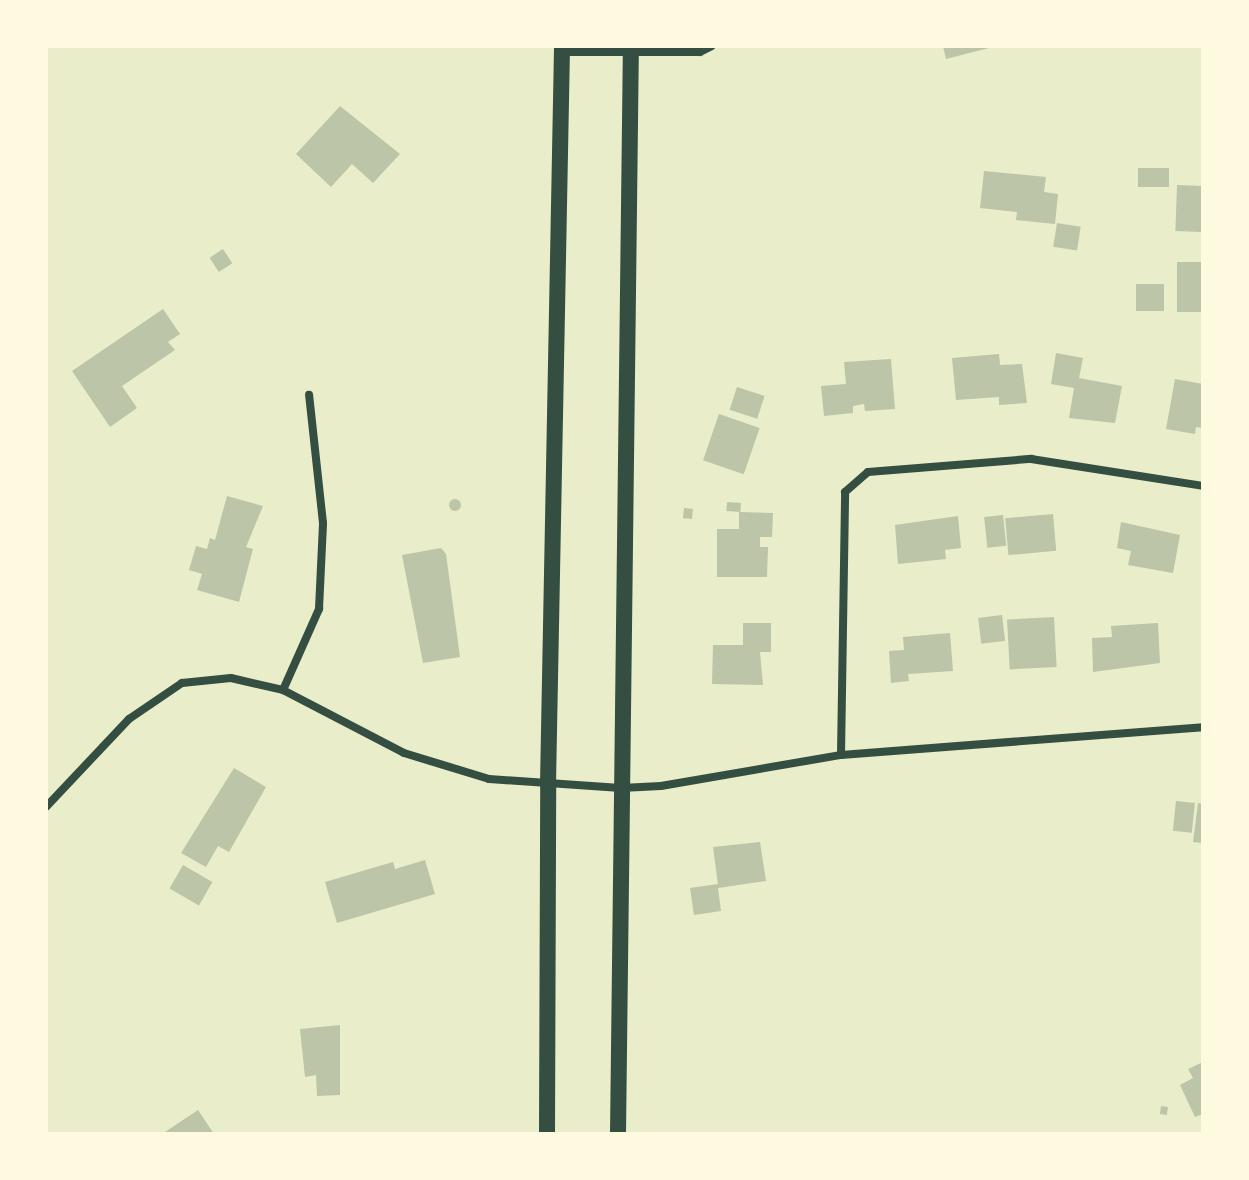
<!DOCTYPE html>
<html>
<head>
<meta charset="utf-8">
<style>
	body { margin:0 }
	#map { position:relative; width:1249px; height:1180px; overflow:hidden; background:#e9edc9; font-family:"Nunito Sans",sans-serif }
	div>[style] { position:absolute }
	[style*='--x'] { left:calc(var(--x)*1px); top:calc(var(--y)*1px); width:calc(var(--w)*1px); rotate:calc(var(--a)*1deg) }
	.building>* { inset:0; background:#bcc5a7; transform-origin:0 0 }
	.round { border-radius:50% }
	.minor>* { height:8px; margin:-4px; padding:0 4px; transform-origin:4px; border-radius:4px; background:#344e41 }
	.secondary>* { height:16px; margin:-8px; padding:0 8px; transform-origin:8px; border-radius:8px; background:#344e41 }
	span { translate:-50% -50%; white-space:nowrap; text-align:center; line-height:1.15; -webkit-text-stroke:8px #fefae0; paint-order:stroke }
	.frame { position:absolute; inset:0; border:48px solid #fefae0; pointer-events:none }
</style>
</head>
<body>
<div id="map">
	<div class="building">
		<i style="clip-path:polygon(943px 46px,993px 46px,993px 47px,946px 59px)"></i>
		<i style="clip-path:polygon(340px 106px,400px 154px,373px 183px,352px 164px,331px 187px,296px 154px)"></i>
		<i style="left:1138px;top:168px;width:31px;height:19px"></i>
		<i style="clip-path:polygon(984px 171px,1046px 177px,1044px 192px,1058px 194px,1055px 224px,1016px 220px,1017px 212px,980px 208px)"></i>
		<i style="left:1177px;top:185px;width:26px;height:46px;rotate:2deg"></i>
		<i style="left:1057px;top:223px;width:24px;height:24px;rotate:9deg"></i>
		<i style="left:223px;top:249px;width:17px;height:16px;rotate:57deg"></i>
		<i style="left:1177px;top:262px;width:26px;height:50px"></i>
		<i style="left:1136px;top:284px;width:28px;height:27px"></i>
		<i style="clip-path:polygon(163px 309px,180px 334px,168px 342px,175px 350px,122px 386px,137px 408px,110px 427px,72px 371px)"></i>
		<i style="clip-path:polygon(1056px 353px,1083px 358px,1079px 378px,1122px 386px,1115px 423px,1069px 418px,1074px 388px,1051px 384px)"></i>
		<i style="clip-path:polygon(999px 354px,1000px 365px,1022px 364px,1027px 403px,999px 405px,999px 397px,956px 400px,952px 358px)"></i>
		<i style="clip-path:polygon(891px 359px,895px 409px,865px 411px,864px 404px,853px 406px,853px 413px,824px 416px,821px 386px,846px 384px,844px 362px)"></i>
		<i style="clip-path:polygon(1175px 379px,1203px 384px,1203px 428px,1196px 427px,1195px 434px,1166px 429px)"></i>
		<i style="left:737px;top:387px;width:29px;height:24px;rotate:18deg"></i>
		<i style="left:719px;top:414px;width:43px;height:49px;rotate:19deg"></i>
		<i style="clip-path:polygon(227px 496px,263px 506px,246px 547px,253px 549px,239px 602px,197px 590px,202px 574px,189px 570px,196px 546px,207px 549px,210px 538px,215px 540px)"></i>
		<i class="round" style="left:449px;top:499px;width:12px;height:12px"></i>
		<i style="left:727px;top:502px;width:14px;height:9px;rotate:4deg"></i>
		<i style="left:684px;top:508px;width:9px;height:10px;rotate:6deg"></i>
		<i style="clip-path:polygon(739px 512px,773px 513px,772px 537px,760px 537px,760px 547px,768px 547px,767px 577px,717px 577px,717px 529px,739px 529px)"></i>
		<i style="left:1053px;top:514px;width:37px;height:48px;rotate:85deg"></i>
		<i style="left:1003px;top:515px;width:31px;height:19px;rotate:84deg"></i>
		<i style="clip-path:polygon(958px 516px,961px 548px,945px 550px,946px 559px,898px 564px,895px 525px)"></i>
		<i style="clip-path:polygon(1121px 522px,1180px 535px,1173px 573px,1128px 565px,1131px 551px,1117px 548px)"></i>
		<i style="clip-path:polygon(441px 548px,446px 554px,460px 657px,423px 663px,402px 555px)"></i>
		<i style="left:1002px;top:615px;width:26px;height:24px;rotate:83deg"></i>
		<i style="left:1054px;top:617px;width:50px;height:47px;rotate:87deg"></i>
		<i style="clip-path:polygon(743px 623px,771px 623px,771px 652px,760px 652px,763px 685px,712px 684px,713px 645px,743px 645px)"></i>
		<i style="clip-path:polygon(1158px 623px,1160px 663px,1093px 672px,1092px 638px,1112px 637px,1111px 626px)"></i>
		<i style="clip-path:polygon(950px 633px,953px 671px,908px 674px,909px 681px,891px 683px,889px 651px,904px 650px,903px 637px)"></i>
		<i style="clip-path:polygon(234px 768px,266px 787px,229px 852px,218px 846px,206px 867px,181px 853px)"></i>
		<i style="left:1176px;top:801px;width:19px;height:30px;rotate:6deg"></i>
		<i style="clip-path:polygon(1198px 803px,1203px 804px,1203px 843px,1193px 842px)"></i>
		<i style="clip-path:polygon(760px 842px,766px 881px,718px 888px,721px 911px,694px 915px,690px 888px,718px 884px,713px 847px)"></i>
		<i style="clip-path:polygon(425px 860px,435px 894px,337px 923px,325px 882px,393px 862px,395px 869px)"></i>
		<i style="left:183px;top:865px;width:34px;height:27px;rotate:30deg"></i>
		<i style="clip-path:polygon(340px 1025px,340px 1095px,317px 1096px,316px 1075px,305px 1077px,300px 1029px)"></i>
		<i style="clip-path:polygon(1203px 1062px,1203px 1114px,1195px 1117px,1180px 1085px,1193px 1078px,1188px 1069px)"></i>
		<i style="left:1161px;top:1106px;width:7px;height:8px;rotate:8deg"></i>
		<i style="clip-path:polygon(198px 1110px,214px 1134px,162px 1134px)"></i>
	</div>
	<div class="minor">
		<i style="--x:562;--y:52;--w:138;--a:0"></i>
		<i style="--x:700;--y:52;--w:13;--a:-27"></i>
		<i style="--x:283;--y:690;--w:89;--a:-66"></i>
		<i style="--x:319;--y:609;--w:86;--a:-87.3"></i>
		<i style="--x:323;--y:523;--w:129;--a:-96.2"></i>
		<i style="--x:841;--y:755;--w:263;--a:-89.1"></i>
		<i style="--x:845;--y:492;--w:30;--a:-41"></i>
		<i style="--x:868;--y:472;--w:164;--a:-4.6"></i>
		<i style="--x:1031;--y:459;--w:174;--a:8.9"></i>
		<i style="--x:46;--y:807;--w:121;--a:-46.7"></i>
		<i style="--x:129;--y:719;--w:64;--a:-34.2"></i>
		<i style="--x:182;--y:683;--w:49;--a:-5.8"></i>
		<i style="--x:231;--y:678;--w:53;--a:13"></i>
		<i style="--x:283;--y:690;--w:136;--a:27.5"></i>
		<i style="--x:404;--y:753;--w:89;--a:17"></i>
		<i style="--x:489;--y:779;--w:132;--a:3.9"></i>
		<i style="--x:621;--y:788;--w:40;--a:-2.9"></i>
		<i style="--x:661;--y:786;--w:183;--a:-9.8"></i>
		<i style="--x:841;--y:755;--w:363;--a:-4.4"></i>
	</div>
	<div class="secondary">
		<i style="--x:547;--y:1134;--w:350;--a:-89.8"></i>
		<i style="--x:548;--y:784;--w:738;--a:-88.91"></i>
		<i style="--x:618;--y:1134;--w:1088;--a:-89.32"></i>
	</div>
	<div class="frame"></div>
</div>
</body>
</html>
